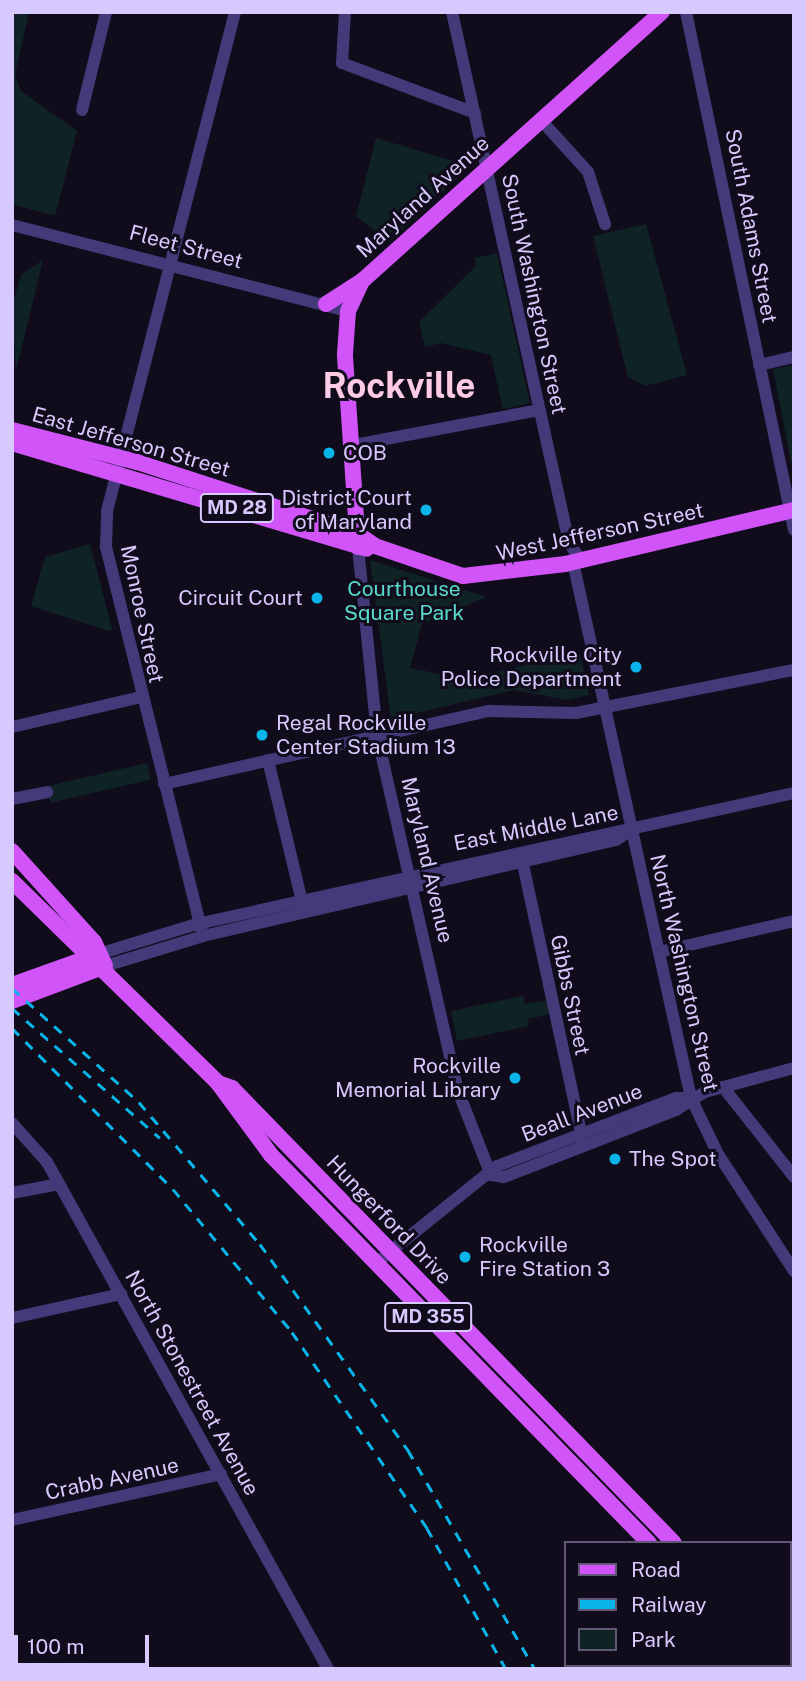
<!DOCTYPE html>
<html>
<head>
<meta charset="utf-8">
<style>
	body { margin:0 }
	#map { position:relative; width:806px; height:1681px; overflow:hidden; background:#110c1c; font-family:"Public Sans",sans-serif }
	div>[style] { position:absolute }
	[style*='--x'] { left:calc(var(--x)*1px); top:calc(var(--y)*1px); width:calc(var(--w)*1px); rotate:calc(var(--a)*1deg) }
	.green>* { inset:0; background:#0f2325; transform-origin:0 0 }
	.minor>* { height:12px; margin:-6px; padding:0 6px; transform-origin:6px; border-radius:6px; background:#443979 }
	.major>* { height:16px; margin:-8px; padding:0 8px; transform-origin:8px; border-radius:8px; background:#d154f8 }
	.rail>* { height:2.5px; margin-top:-1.25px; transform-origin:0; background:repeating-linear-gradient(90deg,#09b4e9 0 10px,transparent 0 19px) }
	.dots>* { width:19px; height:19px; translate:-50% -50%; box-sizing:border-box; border:4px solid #110c1c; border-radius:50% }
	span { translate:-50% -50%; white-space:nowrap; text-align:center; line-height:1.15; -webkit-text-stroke:6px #110c1c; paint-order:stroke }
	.shield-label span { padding:2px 5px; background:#110c1c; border:2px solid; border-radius:5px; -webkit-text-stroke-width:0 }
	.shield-label { font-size:19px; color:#d6c9fd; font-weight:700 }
	.street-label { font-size:21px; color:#d6c9fd }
	.poi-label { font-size:21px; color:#d6c9fd }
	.left { translate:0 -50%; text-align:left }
	.right { translate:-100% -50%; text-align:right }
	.park-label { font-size:21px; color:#59d9ca }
	.town-label { font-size:35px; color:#fdcbe4; font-weight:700 }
	.frame { position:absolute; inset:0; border:14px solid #d6c9fd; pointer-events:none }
	.legend { position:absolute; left:564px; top:1541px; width:228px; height:126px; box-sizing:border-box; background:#110c1c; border:2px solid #605876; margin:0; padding:9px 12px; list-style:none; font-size:21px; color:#d6c9fd }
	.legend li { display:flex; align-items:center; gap:14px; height:35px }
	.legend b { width:35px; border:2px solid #605876 }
	.scale { position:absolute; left:14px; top:1635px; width:135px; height:32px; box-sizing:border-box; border:4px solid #d6c9fd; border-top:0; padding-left:9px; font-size:21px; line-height:24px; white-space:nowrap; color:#d6c9fd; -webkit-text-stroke:5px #110c1c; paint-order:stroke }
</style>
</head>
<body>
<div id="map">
	<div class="green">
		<i style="clip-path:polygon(12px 12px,29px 12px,15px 74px,21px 91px,77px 131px,55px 216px,12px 204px)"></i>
		<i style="clip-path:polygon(376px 138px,471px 166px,389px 242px,356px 216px)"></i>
		<i style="clip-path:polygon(646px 224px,687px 375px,645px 386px,628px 377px,593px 236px)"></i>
		<i style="clip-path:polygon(497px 253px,530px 403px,503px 409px,491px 355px,441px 343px,425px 347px,419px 322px,476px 266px,475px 258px)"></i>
		<i style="clip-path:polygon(43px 260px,16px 370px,12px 307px,21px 275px)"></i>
		<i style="clip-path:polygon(794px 365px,794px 477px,773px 369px)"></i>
		<i style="clip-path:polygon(90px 544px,112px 629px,109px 631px,31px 606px,45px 557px)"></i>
		<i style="clip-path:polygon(370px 560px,486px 597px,422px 624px,410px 668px,440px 674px,443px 683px,580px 654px,589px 695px,567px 700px,514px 690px,391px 719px)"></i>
		<i style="left:147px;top:763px;width:17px;height:103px;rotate:77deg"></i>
		<i style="clip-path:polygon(523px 996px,525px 1004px,547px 1000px,550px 1014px,528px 1019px,529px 1026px,457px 1041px,451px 1011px)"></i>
	</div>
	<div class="minor">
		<i style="--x:345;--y:12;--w:51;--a:93.4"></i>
		<i style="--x:342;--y:63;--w:142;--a:20.6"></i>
		<i style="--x:452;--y:12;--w:544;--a:77.57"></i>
		<i style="--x:569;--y:543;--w:21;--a:55"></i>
		<i style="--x:686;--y:12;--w:529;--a:78.22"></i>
		<i style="--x:82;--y:110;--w:101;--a:-76.2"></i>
		<i style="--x:540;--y:119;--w:72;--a:47.8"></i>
		<i style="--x:588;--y:172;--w:55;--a:71.9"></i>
		<i style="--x:12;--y:225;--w:347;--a:14.4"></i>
		<i style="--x:759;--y:365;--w:36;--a:-13"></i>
		<i style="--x:354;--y:445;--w:189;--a:-10.7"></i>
		<i style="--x:358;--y:547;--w:189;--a:84.2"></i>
		<i style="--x:377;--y:735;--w:365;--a:77.2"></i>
		<i style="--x:458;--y:1091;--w:90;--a:68.6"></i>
		<i style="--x:573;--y:562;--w:549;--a:77.58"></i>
		<i style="--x:691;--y:1098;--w:62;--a:64.3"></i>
		<i style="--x:718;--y:1154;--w:140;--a:57"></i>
		<i style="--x:12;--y:727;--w:132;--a:-13.1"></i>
		<i style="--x:268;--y:760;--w:150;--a:76.5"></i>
		<i style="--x:164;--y:784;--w:333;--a:-12.7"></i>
		<i style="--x:489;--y:711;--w:87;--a:1.3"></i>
		<i style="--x:576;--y:713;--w:222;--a:-11.2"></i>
		<i style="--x:12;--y:799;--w:36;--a:-11"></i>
		<i style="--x:521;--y:855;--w:294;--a:77.8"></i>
		<i style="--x:203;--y:936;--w:402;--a:-104"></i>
		<i style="--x:106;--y:546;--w:35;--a:-88"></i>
		<i style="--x:107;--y:511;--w:515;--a:-75.61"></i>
		<i style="--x:659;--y:952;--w:139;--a:-12.9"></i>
		<i style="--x:102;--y:953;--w:99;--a:-17"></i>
		<i style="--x:197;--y:924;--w:611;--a:-12.38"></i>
		<i style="--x:105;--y:966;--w:102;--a:-17"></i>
		<i style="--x:203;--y:936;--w:424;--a:-13.1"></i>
		<i style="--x:616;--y:840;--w:18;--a:-34"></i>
		<i style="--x:723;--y:1087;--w:115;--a:51.7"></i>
		<i style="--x:12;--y:1123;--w:52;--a:48.1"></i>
		<i style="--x:47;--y:1162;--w:580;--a:61"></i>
		<i style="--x:491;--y:1175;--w:13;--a:9"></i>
		<i style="--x:504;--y:1177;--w:185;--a:-21.3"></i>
		<i style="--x:676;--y:1110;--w:34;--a:-32"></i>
		<i style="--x:705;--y:1092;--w:92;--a:-15.1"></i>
		<i style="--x:12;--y:1193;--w:48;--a:-10.8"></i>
		<i style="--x:375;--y:1264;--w:156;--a:-38.8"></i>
		<i style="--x:497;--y:1166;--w:191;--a:-20.8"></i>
		<i style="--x:676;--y:1098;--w:15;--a:0"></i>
		<i style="--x:12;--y:1318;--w:112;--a:-12.4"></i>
		<i style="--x:12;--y:1520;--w:214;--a:-12.4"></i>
	</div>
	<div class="major">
		<i style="--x:326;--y:304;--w:43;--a:-32.6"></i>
		<i style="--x:12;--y:430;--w:129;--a:14.4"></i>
		<i style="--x:137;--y:462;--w:232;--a:18"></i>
		<i style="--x:358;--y:534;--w:21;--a:35"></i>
		<i style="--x:375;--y:546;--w:93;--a:18.8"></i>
		<i style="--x:463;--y:576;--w:103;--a:-6.7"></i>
		<i style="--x:565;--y:564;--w:235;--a:-13.3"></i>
		<i style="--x:12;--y:443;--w:370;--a:16.6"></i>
		<i style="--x:358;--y:547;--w:193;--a:-93.9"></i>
		<i style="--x:345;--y:354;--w:43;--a:-86"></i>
		<i style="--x:348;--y:311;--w:33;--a:-65"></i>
		<i style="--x:362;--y:281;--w:403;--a:-41.9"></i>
		<i style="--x:12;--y:851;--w:122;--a:48"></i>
		<i style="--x:94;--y:942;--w:26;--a:65"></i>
		<i style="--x:12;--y:881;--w:289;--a:44.4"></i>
		<i style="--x:218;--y:1083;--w:89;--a:53.6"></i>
		<i style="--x:271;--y:1155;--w:542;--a:45.75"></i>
		<i style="--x:12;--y:985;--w:86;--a:-19.7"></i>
		<i style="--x:12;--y:1001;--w:99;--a:-20.6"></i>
		<i style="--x:218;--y:1083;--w:15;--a:20"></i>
		<i style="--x:232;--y:1088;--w:634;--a:45.83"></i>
		<i style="--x:761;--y:1665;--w:4;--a:63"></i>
		<i style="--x:780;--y:1665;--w:4;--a:63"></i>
	</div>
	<div class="rail">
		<i style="--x:12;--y:988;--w:171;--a:41.9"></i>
		<i style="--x:139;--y:1102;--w:187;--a:49.6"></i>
		<i style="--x:260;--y:1244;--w:254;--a:54.3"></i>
		<i style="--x:408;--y:1450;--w:253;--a:59.9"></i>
		<i style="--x:12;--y:1008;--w:197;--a:41.3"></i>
		<i style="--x:12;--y:1028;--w:228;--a:45"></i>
		<i style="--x:173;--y:1189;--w:186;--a:50.2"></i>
		<i style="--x:292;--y:1332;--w:238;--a:55.4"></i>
		<i style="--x:427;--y:1528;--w:162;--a:60.7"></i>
	</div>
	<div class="dots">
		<i style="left:329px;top:453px;background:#09b4e9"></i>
		<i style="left:426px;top:510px;background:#09b4e9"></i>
		<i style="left:317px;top:598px;background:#09b4e9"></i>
		<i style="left:636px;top:667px;background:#09b4e9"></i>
		<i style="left:262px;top:735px;background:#09b4e9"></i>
		<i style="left:515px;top:1078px;background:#09b4e9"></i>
		<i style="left:615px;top:1159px;background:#09b4e9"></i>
		<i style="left:465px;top:1257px;background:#09b4e9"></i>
	</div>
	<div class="shield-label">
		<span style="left:237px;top:508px">MD 28</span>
		<span style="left:428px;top:1317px">MD 355</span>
	</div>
	<div class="street-label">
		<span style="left:423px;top:197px;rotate:-42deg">Maryland Avenue</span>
		<span style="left:751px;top:226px;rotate:79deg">South Adams Street</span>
		<span style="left:186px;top:247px;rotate:15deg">Fleet Street</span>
		<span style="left:534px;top:294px;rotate:78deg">South Washington Street</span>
		<span style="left:131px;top:442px;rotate:16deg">East Jefferson Street</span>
		<span style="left:600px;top:532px;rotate:-12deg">West Jefferson Street</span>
		<span style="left:142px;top:614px;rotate:78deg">Monroe Street</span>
		<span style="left:536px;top:828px;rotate:-11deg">East Middle Lane</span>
		<span style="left:427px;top:860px;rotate:77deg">Maryland Avenue</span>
		<span style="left:684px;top:973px;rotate:77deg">North Washington Street</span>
		<span style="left:570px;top:995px;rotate:78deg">Gibbs Street</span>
		<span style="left:582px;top:1113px;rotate:-21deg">Beall Avenue</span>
		<span style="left:389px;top:1220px;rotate:46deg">Hungerford Drive</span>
		<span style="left:192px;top:1383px;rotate:61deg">North Stonestreet Avenue</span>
		<span style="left:112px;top:1479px;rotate:-12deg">Crabb Avenue</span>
	</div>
	<div class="poi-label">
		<span class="left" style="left:343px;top:453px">COB</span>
		<span class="right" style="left:412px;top:510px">District Court<br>of Maryland</span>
		<span class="right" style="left:303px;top:598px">Circuit Court</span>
		<span class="right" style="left:622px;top:667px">Rockville City<br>Police Department</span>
		<span class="left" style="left:276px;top:735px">Regal Rockville<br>Center Stadium 13</span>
		<span class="right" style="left:501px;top:1078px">Rockville<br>Memorial Library</span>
		<span class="left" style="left:629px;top:1159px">The Spot</span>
		<span class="left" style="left:479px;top:1257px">Rockville<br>Fire Station 3</span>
	</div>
	<div class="park-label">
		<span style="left:404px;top:601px">Courthouse<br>Square Park</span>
	</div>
	<div class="town-label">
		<span style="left:399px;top:386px">Rockville</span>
	</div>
	<div class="frame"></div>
	<ul class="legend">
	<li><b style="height:9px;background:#d154f8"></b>Road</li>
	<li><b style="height:9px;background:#09b4e9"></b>Railway</li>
	<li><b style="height:19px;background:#0f2325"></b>Park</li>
	</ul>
	<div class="scale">100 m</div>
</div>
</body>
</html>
